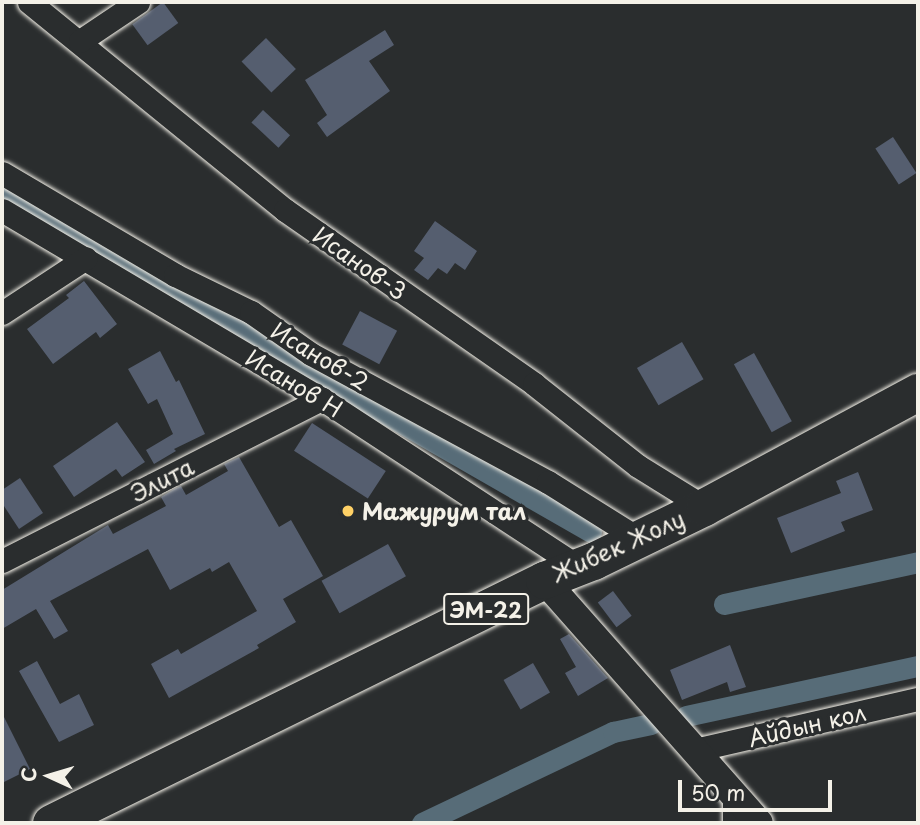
<!DOCTYPE html>
<html>
<head>
<meta charset="utf-8">
<style>
	body { margin:0 }
	#map { position:relative; width:920px; height:825px; overflow:hidden; background:#2a2d2e; font-family:"Playpen Sans",sans-serif }
	div>[style] { position:absolute }
	[style*='--x'] { left:calc(var(--x)*1px); top:calc(var(--y)*1px); width:calc(var(--w)*1px); rotate:calc(var(--a)*1deg) }
	.canal>* { height:21px; margin:-10.5px; padding:0 10.5px; transform-origin:10.5px; border-radius:10.5px; background:#576c78 }
	.building>* { inset:0; background:#555e6f; transform-origin:0 0 }
	.roads { filter:drop-shadow(0 0 2px #f4f1e8) drop-shadow(0 0 2px #f4f1e8) }
	.minor>* { height:23px; margin:-11.5px; padding:0 11.5px; transform-origin:11.5px; border-radius:11.5px; background:#2a2d2e }
	.tertiary>* { height:28px; margin:-14px; padding:0 14px; transform-origin:14px; border-radius:14px; background:#2a2d2e }
	.primary>* { height:37px; margin:-18.5px; padding:0 18.5px; transform-origin:18.5px; border-radius:18.5px; background:#2a2d2e }
	.dots>* { width:19px; height:19px; translate:-50% -50%; box-sizing:border-box; border:4px solid #2a2d2e; border-radius:50% }
	span { translate:-50% -50%; white-space:nowrap; text-align:center; line-height:1.15; -webkit-text-stroke:6px #2a2d2e; paint-order:stroke }
	.shield-label span { padding:2px 5px; background:#2a2d2e; border:2px solid; border-radius:5px; -webkit-text-stroke-width:0 }
	.shield-label { font-size:21px; color:#f4f1e8; font-weight:700 }
	.street-label { font-size:23px; color:#f4f1e8 }
	.poi-label { font-size:23px; color:#f4f1e8; font-weight:700 }
	.left { translate:0 -50%; text-align:left }
	.frame { position:absolute; inset:0; border:4px solid #f4f1e8; pointer-events:none }
	.north { position:absolute; left:14px; top:741px; width:70px; height:70px; -webkit-text-stroke:5px #2a2d2e; paint-order:stroke; rotate:274deg; font-size:19px; font-weight:700; line-height:28px; text-align:center; color:#f4f1e8 }
	.north::after { content:''; display:block; margin:auto; width:24px; height:32px; background:#f4f1e8; clip-path:polygon(50% 0,100% 100%,50% 72%,0 100%) }
	.scale { position:absolute; left:678px; top:780px; width:154px; height:32px; box-sizing:border-box; border:4px solid #f4f1e8; border-top:0; padding-left:9px; font-size:21px; line-height:24px; white-space:nowrap; color:#f4f1e8; -webkit-text-stroke:5px #2a2d2e; paint-order:stroke }
</style>
</head>
<body>
<div id="map">
	<div class="canal">
		<i style="--x:2;--y:194;--w:679;--a:29.85"></i>
		<i style="--x:724;--y:604;--w:198;--a:-12.2"></i>
		<i style="--x:686;--y:716;--w:237;--a:-12.2"></i>
		<i style="--x:422;--y:823;--w:212;--a:-25.5"></i>
		<i style="--x:613;--y:732;--w:39;--a:-12"></i>
	</div>
	<div class="building">
		<i style="left:163px;top:2px;width:26px;height:38px;rotate:54deg"></i>
		<i style="clip-path:polygon(385px 30px,394px 45px,369px 61px,390px 91px,327px 137px,317px 123px,327px 115px,305px 80px)"></i>
		<i style="left:266px;top:38px;width:43px;height:34px;rotate:46deg"></i>
		<i style="left:263px;top:110px;width:37px;height:17px;rotate:43deg"></i>
		<i style="left:893px;top:137px;width:43px;height:21px;rotate:57deg"></i>
		<i style="clip-path:polygon(435px 221px,477px 251px,465px 270px,455px 263px,447px 274px,438px 268px,428px 280px,414px 270px,424px 258px,414px 251px)"></i>
		<i style="clip-path:polygon(84px 281px,117px 324px,100px 338px,96px 332px,53px 364px,27px 329px,69px 298px,66px 295px)"></i>
		<i style="left:360px;top:311px;width:42px;height:38px;rotate:28deg"></i>
		<i style="left:682px;top:342px;width:43px;height:52px;rotate:60deg"></i>
		<i style="clip-path:polygon(160px 351px,176px 382px,179px 380px,205px 434px,174px 449px,176px 451px,154px 464px,146px 450px,173px 434px,157px 399px,148px 404px,128px 369px)"></i>
		<i style="left:754px;top:353px;width:78px;height:23px;rotate:61deg"></i>
		<i style="clip-path:polygon(117px 422px,145px 462px,122px 477px,116px 469px,74px 497px,53px 466px)"></i>
		<i style="left:312px;top:423px;width:88px;height:33px;rotate:33deg"></i>
		<i style="clip-path:polygon(239px 457px,279px 527px,291px 520px,323px 576px,283px 599px,296px 622px,257px 645px,259px 648px,169px 698px,151px 664px,178px 649px,181px 654px,257px 611px,229px 562px,212px 572px,210px 568px,170px 590px,148px 549px,50px 601px,68px 631px,54px 639px,36px 609px,2px 629px,2px 590px,108px 525px,113px 534px,166px 506px,161px 497px,174px 489px,181px 486px,186px 495px,228px 471px,224px 464px)"></i>
		<i style="clip-path:polygon(858px 472px,873px 510px,841px 522px,845px 531px,791px 553px,777px 518px,841px 493px,836px 481px)"></i>
		<i style="clip-path:polygon(20px 478px,43px 513px,19px 529px,2px 503px,2px 490px)"></i>
		<i style="left:388px;top:544px;width:37px;height:76px;rotate:61deg"></i>
		<i style="left:613px;top:591px;width:31px;height:19px;rotate:53deg"></i>
		<i style="clip-path:polygon(569px 634px,608px 678px,578px 696px,565px 673px,576px 667px,560px 639px)"></i>
		<i style="clip-path:polygon(730px 645px,746px 687px,730px 692px,727px 682px,682px 700px,670px 670px)"></i>
		<i style="clip-path:polygon(37px 661px,60px 704px,79px 694px,94px 725px,59px 742px,19px 671px)"></i>
		<i style="left:533px;top:663px;width:34px;height:34px;rotate:60deg"></i>
		<i style="clip-path:polygon(2px 713px,30px 769px,2px 783px)"></i>
	</div>
	<div class="roads">
		<div class="minor">
			<i style="--x:29;--y:2;--w:330;--a:39.1"></i>
			<i style="--x:285;--y:210;--w:304;--a:34.9"></i>
			<i style="--x:534;--y:384;--w:132;--a:38.3"></i>
			<i style="--x:638;--y:466;--w:78;--a:31.8"></i>
			<i style="--x:80;--y:41;--w:70;--a:-33.9"></i>
			<i style="--x:2;--y:173;--w:201;--a:30.5"></i>
			<i style="--x:175;--y:275;--w:85;--a:26"></i>
			<i style="--x:251;--y:312;--w:73;--a:35"></i>
			<i style="--x:311;--y:354;--w:269;--a:28.4"></i>
			<i style="--x:548;--y:482;--w:107;--a:32.1"></i>
			<i style="--x:2;--y:210;--w:372;--a:30.6"></i>
			<i style="--x:322;--y:399;--w:307;--a:33.2"></i>
			<i style="--x:2;--y:313;--w:100;--a:-33.2"></i>
			<i style="--x:2;--y:561;--w:359;--a:-26.9"></i>
			<i style="--x:695;--y:750;--w:229;--a:-12.9"></i>
			<i style="--x:734;--y:823;--w:28;--a:-90"></i>
		</div>
		<div class="tertiary">
			<i style="--x:544;--y:580;--w:324;--a:48.5"></i>
		</div>
		<div class="primary">
			<i style="--x:51;--y:823;--w:550;--a:-26.24"></i>
			<i style="--x:544;--y:580;--w:53;--a:-21.2"></i>
			<i style="--x:593;--y:561;--w:123;--a:-25.9"></i>
			<i style="--x:704;--y:507;--w:243;--a:-28.3"></i>
		</div>
	</div>
	<div class="dots">
		<i style="left:348px;top:511px;background:#ffd166"></i>
	</div>
	<div class="shield-label">
		<span style="left:486px;top:609px">ЭМ-22</span>
	</div>
	<div class="street-label">
		<span style="left:360px;top:263px;rotate:35deg">Исанов-3</span>
		<span style="left:320px;top:356px;rotate:31deg">Исанов-2</span>
		<span style="left:294px;top:383px;rotate:31deg">Исанов Н</span>
		<span style="left:162px;top:480px;rotate:-27deg">Элита</span>
		<span style="left:618px;top:546px;rotate:-24deg">Жибек Жолу</span>
		<span style="left:807px;top:725px;rotate:-13deg">Айдын кол</span>
	</div>
	<div class="poi-label">
		<span class="left" style="left:362px;top:511px">Мажурум тал</span>
	</div>
	<div class="frame"></div>
	<div class="north">С</div>
	<div class="scale">50 m</div>
</div>
</body>
</html>
